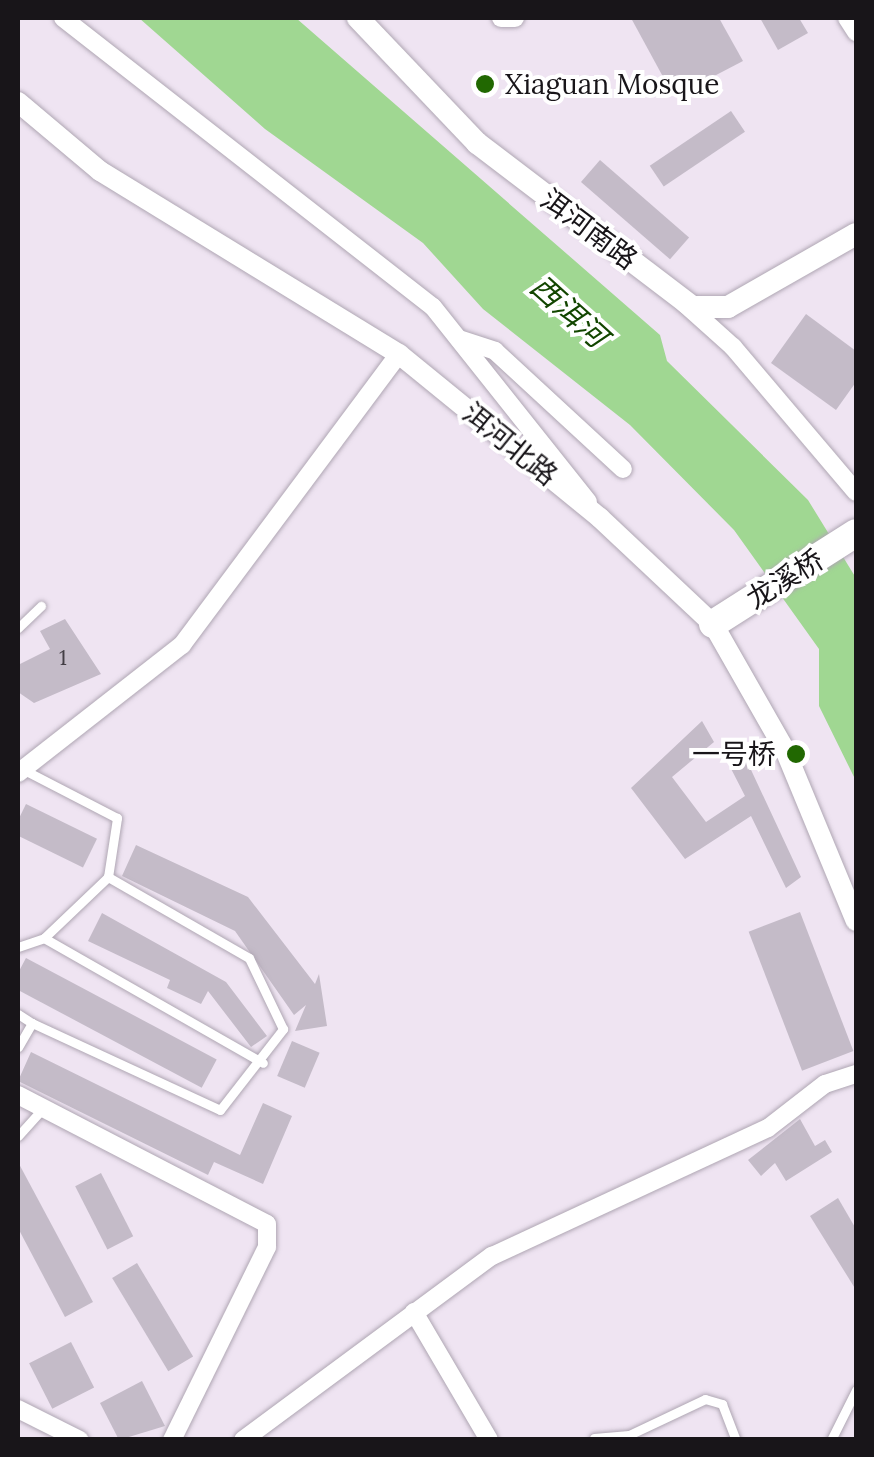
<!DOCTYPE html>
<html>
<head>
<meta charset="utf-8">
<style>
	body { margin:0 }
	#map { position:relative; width:874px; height:1457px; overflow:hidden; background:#efe4f2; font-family:Lora,"Noto Sans SC",serif }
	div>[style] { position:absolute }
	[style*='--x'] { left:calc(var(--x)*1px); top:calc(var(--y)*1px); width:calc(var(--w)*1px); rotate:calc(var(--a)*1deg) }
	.water>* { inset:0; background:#a0d792 }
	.building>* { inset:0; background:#c4bbc8; transform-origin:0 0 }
	.roads { filter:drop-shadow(0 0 2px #afa6b3) drop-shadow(0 0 2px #afa6b3) }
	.service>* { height:9px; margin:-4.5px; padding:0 4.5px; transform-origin:4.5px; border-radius:4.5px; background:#fff }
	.minor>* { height:18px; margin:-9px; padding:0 9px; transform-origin:9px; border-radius:9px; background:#fff }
	.tertiary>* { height:20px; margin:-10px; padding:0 10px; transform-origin:10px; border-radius:10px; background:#fff }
	.secondary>* { height:22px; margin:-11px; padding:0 11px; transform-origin:11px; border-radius:11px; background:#fff }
	.primary>* { height:28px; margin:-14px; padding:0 14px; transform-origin:14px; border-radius:14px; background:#fff }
	.dots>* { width:28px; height:28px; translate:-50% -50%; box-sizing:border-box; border:5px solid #fff; border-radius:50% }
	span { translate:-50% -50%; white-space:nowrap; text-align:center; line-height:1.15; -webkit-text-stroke:8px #fff; paint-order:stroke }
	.number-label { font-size:22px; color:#433e45 }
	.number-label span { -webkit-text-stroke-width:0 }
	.poi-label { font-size:28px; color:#181519 }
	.left { translate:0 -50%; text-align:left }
	.right { translate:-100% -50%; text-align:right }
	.street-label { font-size:28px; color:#181519 }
	.water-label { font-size:30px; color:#124600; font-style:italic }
	.frame { position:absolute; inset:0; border:20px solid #181519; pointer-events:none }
</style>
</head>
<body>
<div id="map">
	<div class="water">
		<i style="clip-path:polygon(139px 18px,296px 18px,660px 335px,667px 361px,808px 500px,856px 578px,856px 781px,819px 706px,819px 649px,734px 530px,630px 425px,483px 309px,423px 243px,265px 129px)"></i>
	</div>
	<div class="building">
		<i style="clip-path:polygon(631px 18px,719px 18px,743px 61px,674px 97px)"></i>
		<i style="clip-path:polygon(760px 18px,799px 18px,808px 33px,778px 50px)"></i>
		<i style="left:731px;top:111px;width:25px;height:98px;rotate:56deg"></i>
		<i style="left:600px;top:160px;width:118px;height:29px;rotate:41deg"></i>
		<i style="clip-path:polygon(806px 314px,856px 351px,856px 382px,836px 410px,771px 363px)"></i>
		<i style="clip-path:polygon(65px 619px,101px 674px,34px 703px,18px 692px,18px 665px,50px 649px,40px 631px)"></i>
		<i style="clip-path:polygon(702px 721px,714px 742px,672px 777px,706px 822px,745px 796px,723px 753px,739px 744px,801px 877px,786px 888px,751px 816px,685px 859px,631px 788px)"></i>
		<i style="left:26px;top:804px;width:79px;height:32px;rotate:26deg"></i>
		<i style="clip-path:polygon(136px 845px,248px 897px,315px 984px,319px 974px,327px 1026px,295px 1031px,306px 1005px,294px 1015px,235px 931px,122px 876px)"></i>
		<i style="left:800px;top:912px;width:149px;height:55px;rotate:69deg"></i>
		<i style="clip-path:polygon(102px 913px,226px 982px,267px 1036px,251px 1047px,208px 991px,201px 1004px,167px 988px,170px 980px,88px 941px)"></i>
		<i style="left:26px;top:958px;width:216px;height:32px;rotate:28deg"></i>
		<i style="left:292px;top:1041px;width:30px;height:38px;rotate:23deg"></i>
		<i style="clip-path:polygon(31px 1052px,240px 1155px,263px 1103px,292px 1116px,263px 1184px,214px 1162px,208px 1175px,18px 1081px)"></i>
		<i style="clip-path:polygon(800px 1119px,815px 1146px,825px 1140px,832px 1152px,786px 1181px,775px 1163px,761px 1176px,748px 1160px)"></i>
		<i style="clip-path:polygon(18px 1162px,93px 1302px,65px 1317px,18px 1228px)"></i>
		<i style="left:101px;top:1173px;width:71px;height:29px;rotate:63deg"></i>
		<i style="clip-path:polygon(838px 1198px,856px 1229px,856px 1290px,810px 1216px)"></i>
		<i style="left:137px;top:1263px;width:109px;height:29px;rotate:59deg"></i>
		<i style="left:71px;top:1342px;width:51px;height:47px;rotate:63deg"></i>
		<i style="clip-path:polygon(142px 1381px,165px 1426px,119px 1440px,100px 1403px)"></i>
	</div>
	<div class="roads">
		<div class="service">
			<i style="--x:18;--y:628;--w:32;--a:-44"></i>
			<i style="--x:44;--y:938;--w:252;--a:29.7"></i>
			<i style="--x:18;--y:947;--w:28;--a:-19"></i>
			<i style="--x:44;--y:938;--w:88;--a:-43.6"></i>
			<i style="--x:108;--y:877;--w:60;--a:-81.3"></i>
			<i style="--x:117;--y:818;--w:105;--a:-152.7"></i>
			<i style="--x:18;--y:1014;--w:17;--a:33"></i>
			<i style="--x:32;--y:1023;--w:28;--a:120"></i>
			<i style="--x:32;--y:1023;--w:207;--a:24.8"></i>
			<i style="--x:220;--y:1110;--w:103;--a:-52.1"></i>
			<i style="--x:283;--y:1029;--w:79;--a:-115.6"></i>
			<i style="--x:249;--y:958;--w:163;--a:-150.1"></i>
			<i style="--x:18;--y:1136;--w:38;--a:-48"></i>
			<i style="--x:594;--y:1438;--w:35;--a:-5"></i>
			<i style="--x:629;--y:1435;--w:84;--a:-25.3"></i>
			<i style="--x:705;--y:1399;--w:18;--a:16"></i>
			<i style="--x:722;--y:1404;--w:39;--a:69"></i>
			<i style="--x:831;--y:1440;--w:56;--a:-63.4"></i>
		</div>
		<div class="minor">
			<i style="--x:63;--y:18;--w:469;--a:38"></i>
			<i style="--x:433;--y:307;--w:249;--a:51.5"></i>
			<i style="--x:501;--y:18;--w:14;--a:0"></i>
			<i style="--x:847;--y:18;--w:17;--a:57"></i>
			<i style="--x:684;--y:303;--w:66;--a:41.9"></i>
			<i style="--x:733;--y:347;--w:190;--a:49.7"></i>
			<i style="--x:459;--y:339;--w:38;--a:18"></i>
			<i style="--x:495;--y:351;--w:174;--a:42.7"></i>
			<i style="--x:18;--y:773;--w:208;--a:-38"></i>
			<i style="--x:182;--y:645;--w:363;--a:-53.3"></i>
			<i style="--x:18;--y:1095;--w:280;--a:27.4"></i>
			<i style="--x:267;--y:1224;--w:23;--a:90"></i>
			<i style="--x:267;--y:1247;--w:215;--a:116.2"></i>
			<i style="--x:414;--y:1312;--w:148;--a:59.6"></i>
			<i style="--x:18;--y:1409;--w:69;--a:26.6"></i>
			<i style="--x:243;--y:1440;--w:310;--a:-36.5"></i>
			<i style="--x:492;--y:1256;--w:304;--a:-24.9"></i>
			<i style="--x:768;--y:1128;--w:72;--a:-37.7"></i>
			<i style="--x:825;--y:1084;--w:33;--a:-18"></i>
		</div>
		<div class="tertiary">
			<i style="--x:18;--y:102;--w:107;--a:40.1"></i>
			<i style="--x:100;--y:171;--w:351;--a:31.5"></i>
			<i style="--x:399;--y:354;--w:259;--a:39.2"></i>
			<i style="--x:600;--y:518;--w:155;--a:43.2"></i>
			<i style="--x:713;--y:624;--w:145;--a:60.3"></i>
			<i style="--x:785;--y:750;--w:185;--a:67.5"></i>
		</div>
		<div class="secondary">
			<i style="--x:358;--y:18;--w:173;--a:46.4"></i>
			<i style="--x:477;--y:143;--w:270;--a:37.3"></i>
			<i style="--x:692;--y:307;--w:36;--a:0"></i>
			<i style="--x:728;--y:307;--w:147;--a:-29.7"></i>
		</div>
		<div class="primary">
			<i style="--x:713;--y:624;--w:169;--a:-32.5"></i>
		</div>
	</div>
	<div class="dots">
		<i style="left:485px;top:84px;background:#216801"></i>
		<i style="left:796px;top:754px;background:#216801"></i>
	</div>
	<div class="number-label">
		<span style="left:63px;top:658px">1</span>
	</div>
	<div class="poi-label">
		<span class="left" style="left:505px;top:84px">Xiaguan Mosque</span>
		<span class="right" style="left:776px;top:754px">一号桥</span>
	</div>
	<div class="street-label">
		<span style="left:589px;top:229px;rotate:37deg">洱河南路</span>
		<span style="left:510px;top:444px;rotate:39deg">洱河北路</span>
		<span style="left:785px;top:579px;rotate:-32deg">龙溪桥</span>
	</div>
	<div class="water-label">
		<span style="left:569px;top:311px;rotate:42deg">西洱河</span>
	</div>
	<div class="frame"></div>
</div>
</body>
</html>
